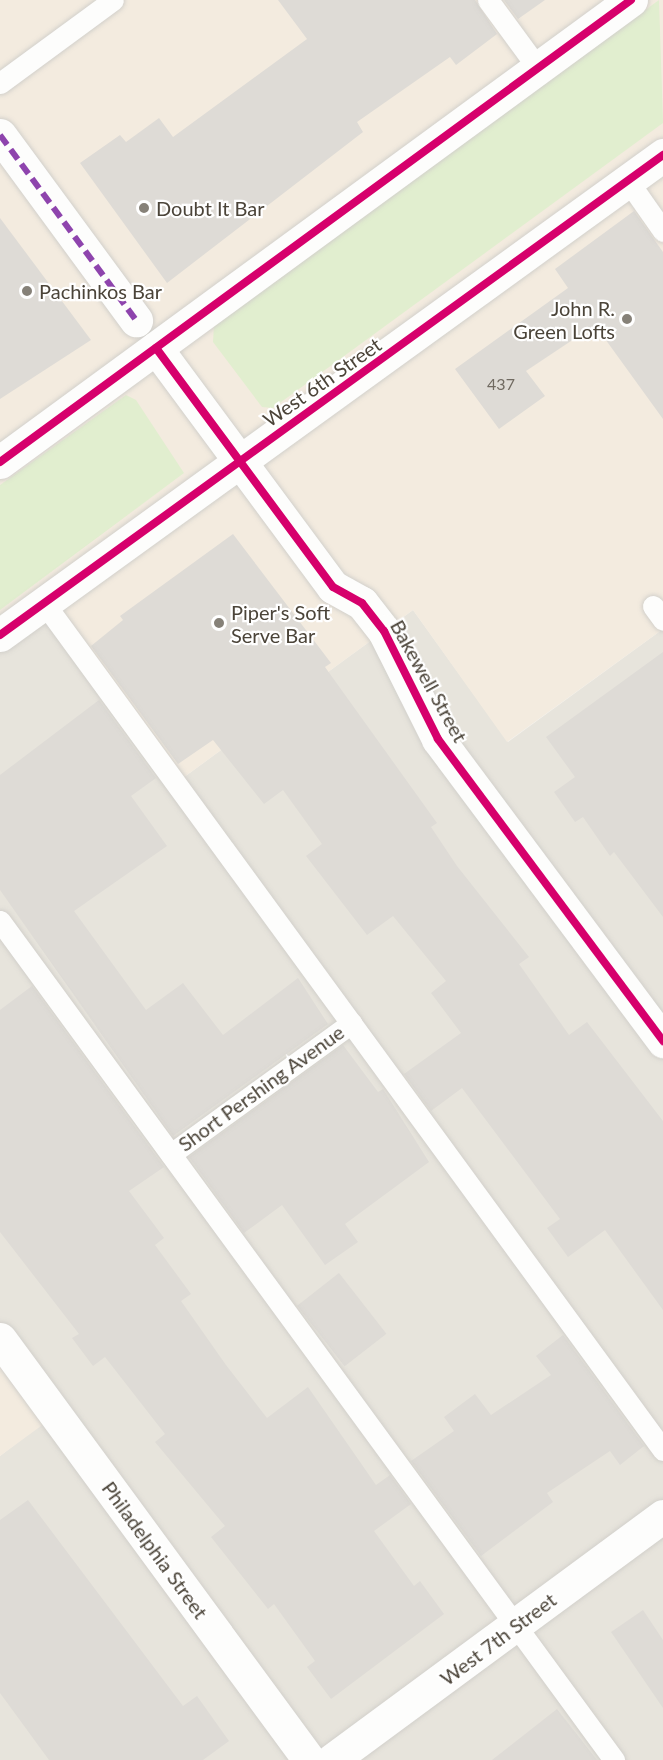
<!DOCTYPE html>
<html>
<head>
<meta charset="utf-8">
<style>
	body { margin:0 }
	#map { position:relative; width:663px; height:1760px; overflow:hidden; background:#f4f2ee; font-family:Lato,sans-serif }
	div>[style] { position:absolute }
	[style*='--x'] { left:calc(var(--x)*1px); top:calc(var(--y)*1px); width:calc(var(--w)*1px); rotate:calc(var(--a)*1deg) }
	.residential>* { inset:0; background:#e7e4dc }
	.commercial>* { inset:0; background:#f3ebdf }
	.green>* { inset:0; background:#e1eecf }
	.building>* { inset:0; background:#dedbd6; transform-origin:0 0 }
	.roads { filter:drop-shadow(0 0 2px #d2d0cb) drop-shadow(0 0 2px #d2d0cb) }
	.service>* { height:21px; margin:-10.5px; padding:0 10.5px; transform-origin:10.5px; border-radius:10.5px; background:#fdfdfc }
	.pedestrian>* { height:33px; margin:-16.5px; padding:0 16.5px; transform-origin:16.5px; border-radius:16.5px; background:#fdfdfc }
	.minor>* { height:33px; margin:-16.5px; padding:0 16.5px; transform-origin:16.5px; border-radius:16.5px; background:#fdfdfc }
	.quiet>* { height:6px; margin-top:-3px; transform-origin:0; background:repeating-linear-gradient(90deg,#8e44ad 0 12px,transparent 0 18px) }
	.cycleway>* { height:8px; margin:-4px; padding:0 4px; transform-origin:4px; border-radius:4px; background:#d6006c }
	.dots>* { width:16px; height:16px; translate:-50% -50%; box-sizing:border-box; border:3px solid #fff; border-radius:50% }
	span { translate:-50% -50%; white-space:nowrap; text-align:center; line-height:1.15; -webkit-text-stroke:4.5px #fff; paint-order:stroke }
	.number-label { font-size:16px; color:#706a61 }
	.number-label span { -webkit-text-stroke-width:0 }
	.poi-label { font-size:20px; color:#4b4439 }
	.left { translate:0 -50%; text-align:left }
	.right { translate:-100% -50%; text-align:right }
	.street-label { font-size:20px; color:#4b4439 }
</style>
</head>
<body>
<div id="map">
	<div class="residential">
		<i style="clip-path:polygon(44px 603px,176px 783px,413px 610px,508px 742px,663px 629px,663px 1760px,0 1760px,0 1456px,55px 1414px,0 1339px,0 635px)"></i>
	</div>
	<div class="commercial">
		<i style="clip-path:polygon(0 0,663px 0,663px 629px,507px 742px,413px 610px,176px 783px,44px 603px,0 635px)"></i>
		<i style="clip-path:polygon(0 1339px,56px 1415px,0 1456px)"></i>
	</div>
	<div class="green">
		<i style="clip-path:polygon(659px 0,663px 123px,273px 408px,262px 407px,213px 342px,214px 325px)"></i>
		<i style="clip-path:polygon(126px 395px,136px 400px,184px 473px,0 610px,0 485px)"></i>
	</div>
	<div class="building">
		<i style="clip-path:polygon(278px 0,475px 0,497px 34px,456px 65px,450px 57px,357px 122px,363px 132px,167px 283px,80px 163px,120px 135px,126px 142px,159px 118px,173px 137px,307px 39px)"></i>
		<i style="clip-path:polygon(504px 0,545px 0,518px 19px)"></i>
		<i style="clip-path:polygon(634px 211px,663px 252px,663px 419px,595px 325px,526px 371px,545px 396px,499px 429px,455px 369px,568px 288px,555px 269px)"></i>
		<i style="clip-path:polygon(0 218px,91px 340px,0 399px)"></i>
		<i style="clip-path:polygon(233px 534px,331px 663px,325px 667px,437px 823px,431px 827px,457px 866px,529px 957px,519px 964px,569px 1035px,587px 1022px,663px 1121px,663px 1310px,605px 1230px,568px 1257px,547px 1228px,560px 1219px,462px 1088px,431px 1111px,404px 1074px,461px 1033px,431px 993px,446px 981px,393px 916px,367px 935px,306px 856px,322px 844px,283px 790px,264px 804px,213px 740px,178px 764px,91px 646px,123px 620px,120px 616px)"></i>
		<i style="clip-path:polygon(663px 652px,663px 917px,614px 852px,610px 856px,583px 817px,575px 822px,554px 792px,575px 777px,546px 737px)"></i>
		<i style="clip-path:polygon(99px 700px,156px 778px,131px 796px,167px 846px,74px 911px,146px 1010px,183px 983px,223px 1035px,298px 978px,328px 1024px,173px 1136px,0 890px,0 775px)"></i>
		<i style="clip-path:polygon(32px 986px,164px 1167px,129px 1191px,164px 1238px,155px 1245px,191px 1294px,181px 1301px,226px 1365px,267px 1418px,308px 1387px,376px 1485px,390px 1475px,411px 1504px,374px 1531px,414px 1586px,420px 1581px,444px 1614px,331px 1699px,307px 1667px,315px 1661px,274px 1604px,268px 1609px,211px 1537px,225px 1526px,155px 1442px,165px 1434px,105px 1357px,93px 1366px,72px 1338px,79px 1334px,0 1232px,0 1010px)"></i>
		<i style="clip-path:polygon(343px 1045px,378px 1092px,383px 1089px,429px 1162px,345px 1224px,358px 1242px,325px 1265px,282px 1205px,244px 1233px,189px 1157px)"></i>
		<i style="left:339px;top:1273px;width:77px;height:53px;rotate:52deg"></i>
		<i style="clip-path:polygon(563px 1335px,644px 1446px,620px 1465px,610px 1451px,547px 1493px,553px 1502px,481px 1556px,411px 1461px,454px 1431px,444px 1417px,475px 1394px,491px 1415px,551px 1375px,536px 1356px)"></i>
		<i style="clip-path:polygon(28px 1500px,183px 1706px,197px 1696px,229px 1741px,203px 1760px,49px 1760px,0 1693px,0 1520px)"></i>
		<i style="clip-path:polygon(643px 1610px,663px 1640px,663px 1708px,611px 1632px)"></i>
		<i style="clip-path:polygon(557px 1709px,597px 1760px,492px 1760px)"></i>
	</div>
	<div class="roads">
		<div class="service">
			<i style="--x:488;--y:0;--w:84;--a:53.7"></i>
			<i style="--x:0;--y:83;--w:140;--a:-36.3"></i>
			<i style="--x:628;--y:181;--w:61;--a:55"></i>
			<i style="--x:44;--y:603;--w:1049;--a:53.84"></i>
			<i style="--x:653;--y:606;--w:17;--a:54"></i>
			<i style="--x:0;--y:921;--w:1040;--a:53.8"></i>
			<i style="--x:171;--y:1154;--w:223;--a:-36"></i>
		</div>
		<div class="pedestrian">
			<i style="--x:0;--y:135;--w:230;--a:53.7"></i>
		</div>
		<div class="minor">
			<i style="--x:156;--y:348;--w:297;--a:53.5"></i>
			<i style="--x:333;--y:587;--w:33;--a:29"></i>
			<i style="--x:362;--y:603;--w:36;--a:52"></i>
			<i style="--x:384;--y:631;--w:121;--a:63.4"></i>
			<i style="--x:438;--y:739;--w:377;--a:53.3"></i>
			<i style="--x:0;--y:462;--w:782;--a:-36.21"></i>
			<i style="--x:0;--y:635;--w:819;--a:-35.9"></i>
			<i style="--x:0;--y:1339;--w:522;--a:53.72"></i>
			<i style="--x:332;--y:1760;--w:411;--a:-36.4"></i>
		</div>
	</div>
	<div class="quiet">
		<i style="--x:0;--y:135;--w:230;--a:53.7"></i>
	</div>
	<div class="cycleway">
		<i style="--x:156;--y:348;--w:297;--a:53.5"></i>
		<i style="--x:333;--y:587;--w:33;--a:29"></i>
		<i style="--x:362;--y:603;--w:36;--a:52"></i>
		<i style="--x:384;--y:631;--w:121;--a:63.4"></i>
		<i style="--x:438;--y:739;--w:377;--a:53.3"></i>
		<i style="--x:0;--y:462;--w:782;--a:-36.21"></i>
		<i style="--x:0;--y:635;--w:819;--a:-35.9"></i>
	</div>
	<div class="dots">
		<i style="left:144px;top:208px;background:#868178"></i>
		<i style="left:27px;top:291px;background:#868178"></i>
		<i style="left:627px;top:319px;background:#868178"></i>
		<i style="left:219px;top:623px;background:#868178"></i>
	</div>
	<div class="number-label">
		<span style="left:501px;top:384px">437</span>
	</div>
	<div class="poi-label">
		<span class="left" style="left:156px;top:208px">Doubt It Bar</span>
		<span class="left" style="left:39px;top:291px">Pachinkos Bar</span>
		<span class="right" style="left:615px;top:320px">John R.<br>Green Lofts</span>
		<span class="left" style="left:231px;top:624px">Piper's Soft<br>Serve Bar</span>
	</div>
	<div class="street-label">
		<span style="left:322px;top:382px;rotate:-35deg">West 6th Street</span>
		<span style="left:429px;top:681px;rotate:61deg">Bakewell Street</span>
		<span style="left:261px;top:1088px;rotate:-36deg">Short Pershing Avenue</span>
		<span style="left:155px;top:1550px;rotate:54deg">Philadelphia Street</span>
		<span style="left:498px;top:1639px;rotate:-37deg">West 7th Street</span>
	</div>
</div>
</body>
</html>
